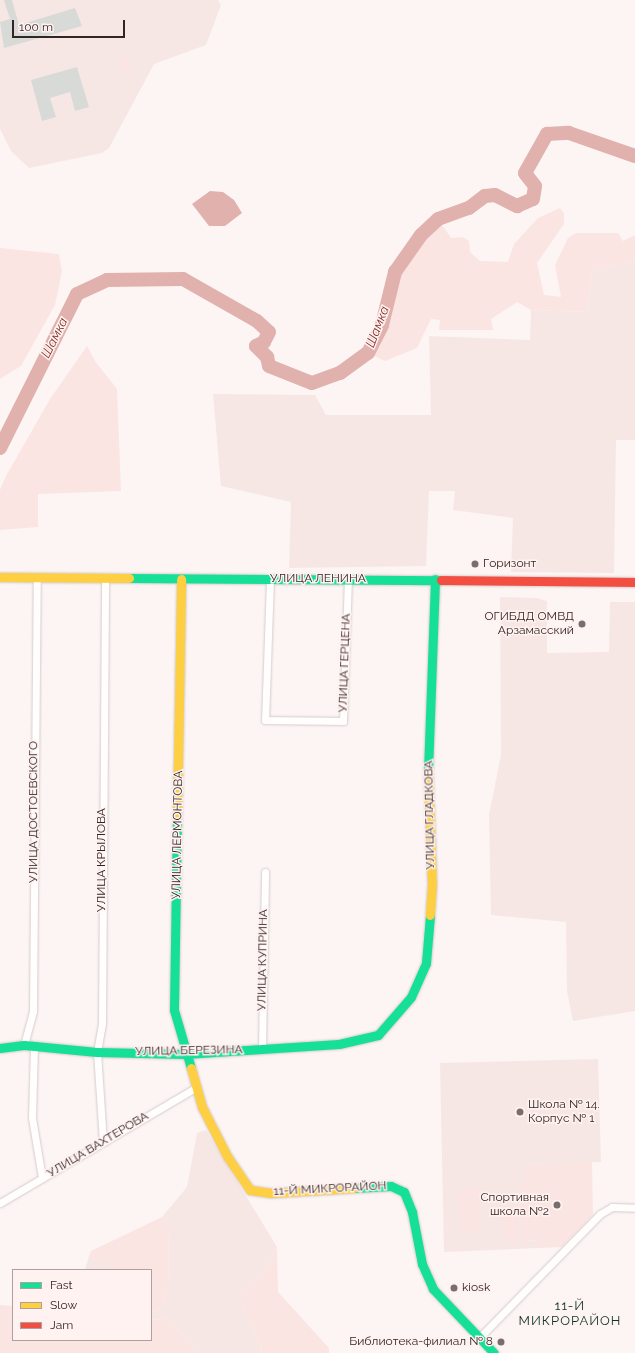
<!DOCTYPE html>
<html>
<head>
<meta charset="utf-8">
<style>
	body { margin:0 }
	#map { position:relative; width:635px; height:1353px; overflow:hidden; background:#fcf5f4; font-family:Raleway,sans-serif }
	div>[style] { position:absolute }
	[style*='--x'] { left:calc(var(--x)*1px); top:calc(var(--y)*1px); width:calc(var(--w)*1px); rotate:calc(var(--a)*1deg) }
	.built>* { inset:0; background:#f7e7e4 }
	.green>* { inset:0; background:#fae5e2; transform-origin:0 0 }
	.water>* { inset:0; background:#e1b2ad }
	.river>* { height:14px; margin:-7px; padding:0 7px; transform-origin:7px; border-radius:7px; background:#e1b2ad }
	.building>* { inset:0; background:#d7dad6 }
	.roads { filter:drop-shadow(0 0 1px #d5cccb) drop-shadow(0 0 1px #d5cccb) }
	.street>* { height:7px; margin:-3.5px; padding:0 3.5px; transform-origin:3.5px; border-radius:3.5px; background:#fffefd }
	.fast>* { height:9px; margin:-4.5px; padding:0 4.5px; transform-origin:4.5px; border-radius:4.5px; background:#16e098 }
	.slow>* { height:9px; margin:-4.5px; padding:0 4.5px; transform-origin:4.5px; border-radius:4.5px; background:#ffcf43 }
	.jam>* { height:9px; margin:-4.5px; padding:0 4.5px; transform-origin:4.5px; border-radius:4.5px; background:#f24e42 }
	.dots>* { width:11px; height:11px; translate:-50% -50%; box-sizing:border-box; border:2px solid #fff2f0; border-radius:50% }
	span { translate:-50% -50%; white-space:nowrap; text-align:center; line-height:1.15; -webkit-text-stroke:3px #fff2f0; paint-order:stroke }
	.poi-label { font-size:12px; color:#322624 }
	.left { translate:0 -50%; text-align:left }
	.right { translate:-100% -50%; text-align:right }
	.street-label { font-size:12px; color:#322624 }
	.water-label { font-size:13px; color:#82332f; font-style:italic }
	.neighbourhood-label { font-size:13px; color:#093623; letter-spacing:1px }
	.legend { position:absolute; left:12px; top:1269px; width:140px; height:72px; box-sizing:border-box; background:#fff2f0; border:1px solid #ada09e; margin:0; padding:5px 7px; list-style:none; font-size:12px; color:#322624 }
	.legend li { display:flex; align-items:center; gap:8px; height:20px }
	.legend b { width:20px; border:1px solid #ada09e }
	.scale { position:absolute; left:12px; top:20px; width:113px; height:18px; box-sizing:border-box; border:2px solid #322624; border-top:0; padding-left:5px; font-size:12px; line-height:14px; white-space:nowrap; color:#322624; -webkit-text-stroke:3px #fff2f0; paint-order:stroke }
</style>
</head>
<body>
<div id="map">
	<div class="built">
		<i style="clip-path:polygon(0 0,218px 0,221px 5px,206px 45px,154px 64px,109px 148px,102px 153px,29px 168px,11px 151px,0 129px)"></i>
		<i style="clip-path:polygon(635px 261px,635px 440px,616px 440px,614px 573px,511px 572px,513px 518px,453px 510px,455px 491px,429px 491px,426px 566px,289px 568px,291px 502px,221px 486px,213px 394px,315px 395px,326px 415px,431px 415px,429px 336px,530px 340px,531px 310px,587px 312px,592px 270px)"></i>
		<i style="clip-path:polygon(500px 597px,537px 598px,547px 601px,547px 653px,609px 652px,610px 602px,635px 602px,635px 1011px,573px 1021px,567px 991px,566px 922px,491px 915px,489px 815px,501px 755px)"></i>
		<i style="clip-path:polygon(598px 1059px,601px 1162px,527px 1165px,522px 1241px,538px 1240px,538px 1248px,444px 1252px,440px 1063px)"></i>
		<i style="clip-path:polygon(206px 1130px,277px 1247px,260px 1278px,238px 1295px,262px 1349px,259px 1353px,197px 1353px,168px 1318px,151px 1320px,151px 1312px,159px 1309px,165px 1300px,168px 1284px,169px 1227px,162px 1217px,187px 1187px,197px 1133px)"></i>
		<i style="clip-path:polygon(89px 1256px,113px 1264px,121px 1270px,85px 1270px)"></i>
	</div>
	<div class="green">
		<i style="left:127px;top:54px;width:21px;height:8px;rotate:76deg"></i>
		<i style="clip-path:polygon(560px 208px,564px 213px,564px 224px,537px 263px,544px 295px,561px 297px,555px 265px,568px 238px,576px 233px,618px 233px,623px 241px,635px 235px,635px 261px,592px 270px,587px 312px,531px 310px,517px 302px,491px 319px,493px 330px,439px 330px,440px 320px,431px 319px,417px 348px,385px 361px,368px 353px,382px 325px,396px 272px,421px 235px,438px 219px,451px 238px,463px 237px,469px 241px,470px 252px,480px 261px,508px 262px,514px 244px,538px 218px)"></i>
		<i style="clip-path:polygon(0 248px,59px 254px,62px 271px,55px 305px,21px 366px,0 379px)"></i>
		<i style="clip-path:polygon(87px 346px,95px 361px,117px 389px,121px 491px,38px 494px,38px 527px,0 530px,0 490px,6px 476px,50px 399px)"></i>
		<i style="clip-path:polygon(592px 1162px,593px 1215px,562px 1247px,538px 1248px,538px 1240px,522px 1241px,521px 1184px,527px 1165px)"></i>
		<i style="clip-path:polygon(462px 1188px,477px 1188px,480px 1192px,481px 1226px,477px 1231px,464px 1231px,460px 1227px,458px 1192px)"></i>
		<i style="clip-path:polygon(506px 1206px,516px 1206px,519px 1209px,518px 1242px,508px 1243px,505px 1240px,503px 1211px)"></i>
		<i style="clip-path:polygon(162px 1217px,169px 1227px,168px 1284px,165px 1300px,159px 1309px,151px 1312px,151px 1270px,121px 1270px,89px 1256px,91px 1251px)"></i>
		<i style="clip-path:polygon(277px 1247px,278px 1292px,329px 1348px,329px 1353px,259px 1353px,262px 1349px,238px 1295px,260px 1278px)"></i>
		<i style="clip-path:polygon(0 1305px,13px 1306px,13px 1340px,151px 1340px,151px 1320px,168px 1318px,197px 1353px,0 1353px)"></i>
	</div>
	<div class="water">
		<i style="clip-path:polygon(210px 191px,223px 192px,234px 200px,242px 213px,225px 226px,209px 226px,192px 204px)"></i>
	</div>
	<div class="river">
		<i style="--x:0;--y:448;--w:172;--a:-63.4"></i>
		<i style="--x:77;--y:294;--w:33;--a:-25"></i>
		<i style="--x:107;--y:280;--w:76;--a:-0.8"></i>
		<i style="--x:183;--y:279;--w:85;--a:29.6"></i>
		<i style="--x:257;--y:321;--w:16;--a:43"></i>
		<i style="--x:269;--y:332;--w:11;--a:117"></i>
		<i style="--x:264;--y:342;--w:9;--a:153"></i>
		<i style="--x:256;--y:346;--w:16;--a:45"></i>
		<i style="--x:267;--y:357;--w:9;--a:77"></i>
		<i style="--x:269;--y:366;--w:46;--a:21.6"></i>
		<i style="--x:312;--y:383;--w:30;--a:-20"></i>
		<i style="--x:340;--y:373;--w:34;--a:-36"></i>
		<i style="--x:368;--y:353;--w:31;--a:-63"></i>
		<i style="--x:382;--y:325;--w:55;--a:-76.2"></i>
		<i style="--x:395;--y:272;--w:45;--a:-54.9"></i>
		<i style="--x:421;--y:235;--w:23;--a:-43"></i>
		<i style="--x:438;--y:219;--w:33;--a:-20"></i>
		<i style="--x:469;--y:208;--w:20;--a:-37"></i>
		<i style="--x:485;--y:196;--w:10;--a:-6"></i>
		<i style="--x:495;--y:195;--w:25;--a:27"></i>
		<i style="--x:517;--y:206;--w:17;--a:-24"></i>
		<i style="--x:533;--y:199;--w:13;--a:-81"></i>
		<i style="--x:535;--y:186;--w:16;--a:-128"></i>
		<i style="--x:525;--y:173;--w:45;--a:-60.6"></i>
		<i style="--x:547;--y:134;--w:22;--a:-3"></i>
		<i style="--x:569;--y:133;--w:70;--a:19.2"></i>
	</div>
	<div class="building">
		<i style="clip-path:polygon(4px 0,12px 0,19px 25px,75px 8px,82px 26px,4px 48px,0 22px,10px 19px)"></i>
		<i style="clip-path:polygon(77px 67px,89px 107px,75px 111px,70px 92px,50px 98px,56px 117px,42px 121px,31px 80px)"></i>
	</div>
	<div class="roads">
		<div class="street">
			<i style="--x:270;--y:579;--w:141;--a:92"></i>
			<i style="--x:265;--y:720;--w:78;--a:0.7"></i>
			<i style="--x:343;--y:721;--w:142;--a:-88"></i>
			<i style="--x:24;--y:1045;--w:35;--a:-75"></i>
			<i style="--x:33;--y:1011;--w:433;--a:-89.5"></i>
			<i style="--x:34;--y:1046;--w:72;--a:91.6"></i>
			<i style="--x:32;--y:1118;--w:61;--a:80.5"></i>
			<i style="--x:262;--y:1049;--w:177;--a:-89"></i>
			<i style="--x:103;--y:1142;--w:90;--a:-93.8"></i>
			<i style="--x:97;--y:1052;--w:29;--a:-80"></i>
			<i style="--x:102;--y:1023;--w:444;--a:-89.6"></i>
			<i style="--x:0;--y:1203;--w:226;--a:-30.5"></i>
			<i style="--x:479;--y:1338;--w:173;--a:-45.7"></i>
			<i style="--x:600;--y:1214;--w:14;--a:-30"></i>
			<i style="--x:612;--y:1207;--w:23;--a:2"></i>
		</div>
		<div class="fast">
			<i style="--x:129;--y:578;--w:312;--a:0.4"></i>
			<i style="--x:428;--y:771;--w:192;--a:-87.9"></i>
			<i style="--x:177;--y:817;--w:193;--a:90.9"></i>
			<i style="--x:174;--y:1010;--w:60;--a:73.7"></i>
			<i style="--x:0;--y:1048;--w:24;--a:-7"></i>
			<i style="--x:24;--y:1045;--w:73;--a:5.5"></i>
			<i style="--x:97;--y:1052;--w:88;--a:1.3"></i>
			<i style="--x:185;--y:1054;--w:154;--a:-3.7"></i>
			<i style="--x:339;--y:1044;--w:40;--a:-13"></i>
			<i style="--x:378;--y:1035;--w:50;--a:-49"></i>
			<i style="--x:411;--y:997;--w:37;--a:-66"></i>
			<i style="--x:426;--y:963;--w:48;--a:-85.2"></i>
			<i style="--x:354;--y:1188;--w:37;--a:-3"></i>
			<i style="--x:391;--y:1186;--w:14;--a:25"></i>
			<i style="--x:404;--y:1192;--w:22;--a:68"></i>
			<i style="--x:412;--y:1212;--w:53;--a:79.1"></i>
			<i style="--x:422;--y:1264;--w:27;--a:66"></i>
			<i style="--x:433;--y:1289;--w:88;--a:46.4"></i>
		</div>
		<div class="slow">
			<i style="--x:0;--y:577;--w:129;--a:0.4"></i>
			<i style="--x:428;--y:771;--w:113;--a:88"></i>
			<i style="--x:432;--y:884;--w:31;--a:94"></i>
			<i style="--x:177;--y:817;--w:238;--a:-89"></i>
			<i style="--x:191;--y:1068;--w:41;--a:74.2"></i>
			<i style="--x:202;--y:1107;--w:55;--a:63"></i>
			<i style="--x:227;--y:1156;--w:41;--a:55.9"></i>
			<i style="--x:250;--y:1190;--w:21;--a:8"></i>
			<i style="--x:271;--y:1193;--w:83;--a:-3.4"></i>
		</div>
		<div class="jam">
			<i style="--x:441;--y:580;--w:194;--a:0.6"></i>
		</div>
	</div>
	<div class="dots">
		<i style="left:475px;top:564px;background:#796e6d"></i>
		<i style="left:582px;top:624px;background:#796e6d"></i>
		<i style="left:520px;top:1112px;background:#796e6d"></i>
		<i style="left:557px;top:1205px;background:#796e6d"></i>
		<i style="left:454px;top:1288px;background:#796e6d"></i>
		<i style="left:501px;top:1342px;background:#796e6d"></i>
	</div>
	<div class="poi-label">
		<span class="left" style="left:483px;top:564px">Горизонт</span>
		<span class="right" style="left:574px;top:624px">ОГИБДД ОМВД<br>Арзамасский</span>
		<span class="left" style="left:528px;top:1112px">Школа № 14.<br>Корпус № 1</span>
		<span class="right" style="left:549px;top:1205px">Спортивная<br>школа №2</span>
		<span class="left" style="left:462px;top:1288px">kiosk</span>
		<span class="right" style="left:493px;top:1342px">Библиотека-филиал № 8</span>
	</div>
	<div class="street-label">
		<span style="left:318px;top:579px">УЛИЦА ЛЕНИНА</span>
		<span style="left:345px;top:663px;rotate:-88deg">УЛИЦА ГЕРЦЕНА</span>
		<span style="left:34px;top:812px;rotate:-90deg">УЛИЦА ДОСТОЕВСКОГО</span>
		<span style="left:430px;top:815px;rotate:-91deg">УЛИЦА ГЛАДКОВА</span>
		<span style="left:178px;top:835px;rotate:-89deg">УЛИЦА ЛЕРМОНТОВА</span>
		<span style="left:102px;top:860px;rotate:-90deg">УЛИЦА КРЫЛОВА</span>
		<span style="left:263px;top:960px;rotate:-89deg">УЛИЦА КУПРИНА</span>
		<span style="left:189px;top:1051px;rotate:-1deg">УЛИЦА БЕРЕЗИНА</span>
		<span style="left:98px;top:1145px;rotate:-31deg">УЛИЦА ВАХТЕРОВА</span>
		<span style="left:330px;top:1189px;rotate:-3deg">11-Й МИКРОРАЙОН</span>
	</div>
	<div class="water-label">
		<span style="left:378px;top:327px;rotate:-69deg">Шамка</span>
		<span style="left:55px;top:338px;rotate:-63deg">Шамка</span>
	</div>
	<div class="neighbourhood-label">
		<span style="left:570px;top:1314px">11-Й<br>МИКРОРАЙОН</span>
	</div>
	<ul class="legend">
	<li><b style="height:5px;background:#16e098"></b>Fast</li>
	<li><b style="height:5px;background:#ffcf43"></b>Slow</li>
	<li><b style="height:5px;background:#f24e42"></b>Jam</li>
	</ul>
	<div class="scale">100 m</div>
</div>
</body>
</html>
